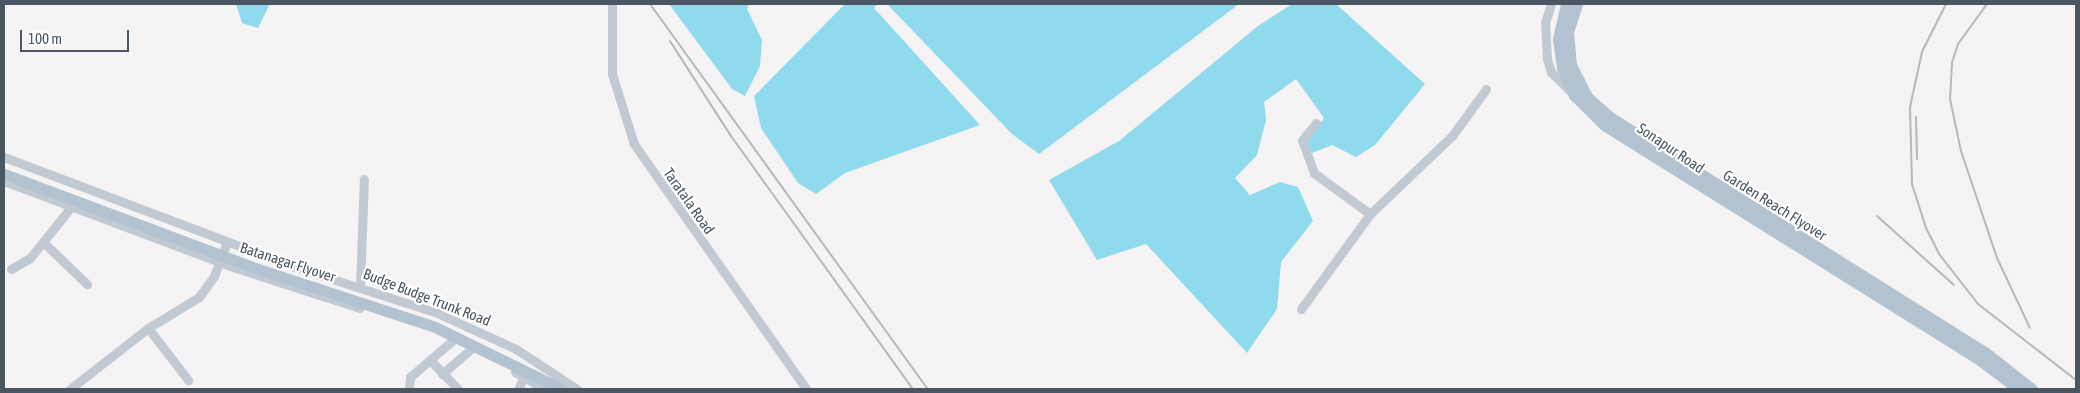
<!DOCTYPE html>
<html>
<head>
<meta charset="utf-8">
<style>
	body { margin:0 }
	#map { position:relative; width:2080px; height:393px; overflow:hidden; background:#f5f3f3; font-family:"Asap Condensed",sans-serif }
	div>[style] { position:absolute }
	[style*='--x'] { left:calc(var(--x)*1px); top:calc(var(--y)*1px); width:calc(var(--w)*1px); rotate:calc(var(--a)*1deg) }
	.water>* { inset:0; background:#90daee }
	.minor>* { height:9px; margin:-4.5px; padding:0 4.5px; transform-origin:4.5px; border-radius:4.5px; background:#c1cad2 }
	.major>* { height:11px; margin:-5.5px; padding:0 5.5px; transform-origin:5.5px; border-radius:5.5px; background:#b3c2d1 }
	.rail>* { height:2px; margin:-1px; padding:0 1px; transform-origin:1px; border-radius:1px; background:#b5b8bd }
	.major-bridge>* { height:11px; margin:-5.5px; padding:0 5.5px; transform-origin:5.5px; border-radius:5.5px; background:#b3c2d1 }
	span { translate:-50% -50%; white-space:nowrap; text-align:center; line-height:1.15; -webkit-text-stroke:4.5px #fff; paint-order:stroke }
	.street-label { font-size:15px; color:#4a5661 }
	.frame { position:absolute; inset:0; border:5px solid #4a5661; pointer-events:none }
	.scale { position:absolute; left:20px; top:30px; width:109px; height:22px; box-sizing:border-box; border:2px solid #4a5661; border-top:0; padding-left:6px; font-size:15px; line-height:18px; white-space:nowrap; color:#4a5661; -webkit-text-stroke:4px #fff; paint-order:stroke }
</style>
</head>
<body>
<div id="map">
	<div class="water">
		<i style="clip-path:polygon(236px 4px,270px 4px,258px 28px,242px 23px)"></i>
		<i style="clip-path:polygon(669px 4px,749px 4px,747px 9px,762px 40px,760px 66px,745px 96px,732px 89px)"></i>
		<i style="clip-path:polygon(845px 4px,878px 4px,874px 8px,980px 125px,845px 173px,816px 194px,798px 183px,761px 128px,754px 96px)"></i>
		<i style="clip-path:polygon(887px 4px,1239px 4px,1039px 154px,1012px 134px)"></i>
		<i style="clip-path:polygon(1292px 4px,1336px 4px,1425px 84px,1375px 145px,1356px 157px,1332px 145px,1312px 153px,1306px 142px,1324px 118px,1296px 79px,1264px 102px,1266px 120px,1257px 155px,1235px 178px,1250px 195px,1280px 182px,1298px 187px,1313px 221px,1281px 262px,1277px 309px,1247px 353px,1146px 244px,1097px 260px,1049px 180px,1119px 141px,1258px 26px)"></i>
	</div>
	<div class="minor">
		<i style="--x:612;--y:4;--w:70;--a:90"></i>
		<i style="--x:612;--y:74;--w:73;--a:72.6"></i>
		<i style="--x:634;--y:144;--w:299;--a:54.9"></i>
		<i style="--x:1551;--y:4;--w:19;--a:108"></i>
		<i style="--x:1545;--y:22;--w:37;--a:87"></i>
		<i style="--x:1547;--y:59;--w:14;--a:73"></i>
		<i style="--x:1551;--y:72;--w:33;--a:45"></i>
		<i style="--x:1316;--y:123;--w:22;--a:129"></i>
		<i style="--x:1302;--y:140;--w:35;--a:70"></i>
		<i style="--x:1314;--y:173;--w:69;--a:36.2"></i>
		<i style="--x:4;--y:157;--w:311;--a:20.7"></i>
		<i style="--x:295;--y:267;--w:149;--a:17.9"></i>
		<i style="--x:437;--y:313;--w:87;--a:24.5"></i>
		<i style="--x:516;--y:349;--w:73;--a:33.3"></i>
		<i style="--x:4;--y:181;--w:248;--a:20.6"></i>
		<i style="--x:236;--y:268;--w:130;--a:17.9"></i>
		<i style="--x:43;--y:242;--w:61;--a:43.7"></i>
		<i style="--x:11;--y:269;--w:22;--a:-30"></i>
		<i style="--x:30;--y:258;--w:65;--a:-51.2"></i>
		<i style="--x:360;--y:286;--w:107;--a:-87.9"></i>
		<i style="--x:1301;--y:309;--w:117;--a:-54"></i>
		<i style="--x:1370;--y:214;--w:113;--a:-43.6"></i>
		<i style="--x:1452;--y:136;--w:58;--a:-54.1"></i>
		<i style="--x:148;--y:328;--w:66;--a:52.4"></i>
		<i style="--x:431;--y:361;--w:39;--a:46"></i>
		<i style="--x:515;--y:372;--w:34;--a:30"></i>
		<i style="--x:442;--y:374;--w:38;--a:-41"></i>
		<i style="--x:70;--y:389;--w:99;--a:-38"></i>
		<i style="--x:148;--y:328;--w:60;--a:-31.3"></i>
		<i style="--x:199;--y:297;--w:26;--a:-54"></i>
		<i style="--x:214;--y:276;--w:36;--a:-69"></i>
		<i style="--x:409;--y:389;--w:12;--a:-85"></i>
		<i style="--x:410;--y:377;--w:57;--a:-40.7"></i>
		<i style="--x:518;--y:389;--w:13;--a:-63"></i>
	</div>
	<div class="major">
		<i style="--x:1577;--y:4;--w:28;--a:108"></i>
		<i style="--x:1568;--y:31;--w:34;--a:85"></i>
		<i style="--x:1571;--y:65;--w:36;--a:63"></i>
		<i style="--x:1587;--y:97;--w:30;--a:41"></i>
		<i style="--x:1610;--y:117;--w:443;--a:32.1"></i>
		<i style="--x:1985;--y:352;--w:60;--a:38.2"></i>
		<i style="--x:550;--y:383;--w:13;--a:29"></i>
	</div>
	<div class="rail">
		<i style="--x:650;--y:4;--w:475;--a:54.2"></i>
		<i style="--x:1946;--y:4;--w:54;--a:116.6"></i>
		<i style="--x:1922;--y:52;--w:56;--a:102.3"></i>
		<i style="--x:1910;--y:107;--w:77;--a:88.5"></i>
		<i style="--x:1912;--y:184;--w:46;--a:72.3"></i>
		<i style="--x:1926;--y:228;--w:29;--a:63"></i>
		<i style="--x:1939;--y:254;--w:63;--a:52"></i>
		<i style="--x:1978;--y:304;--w:124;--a:37.8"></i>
		<i style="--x:1987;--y:4;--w:49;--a:125.9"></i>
		<i style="--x:1958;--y:44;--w:20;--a:108"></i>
		<i style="--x:1952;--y:63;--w:36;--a:93"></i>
		<i style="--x:1950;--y:99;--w:53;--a:78.1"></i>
		<i style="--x:1961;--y:151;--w:113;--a:71.4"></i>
		<i style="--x:1997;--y:258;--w:77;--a:64.8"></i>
		<i style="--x:670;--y:41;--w:113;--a:57.3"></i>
		<i style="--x:731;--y:136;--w:312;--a:54.3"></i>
		<i style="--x:1916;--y:117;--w:42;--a:88.6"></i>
		<i style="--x:1877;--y:216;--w:103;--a:41.9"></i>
	</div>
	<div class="major-bridge">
		<i style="--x:1566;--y:4;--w:36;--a:103"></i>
		<i style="--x:1558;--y:39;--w:29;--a:82"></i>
		<i style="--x:1562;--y:68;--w:30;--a:66"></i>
		<i style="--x:1574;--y:95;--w:42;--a:45"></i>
		<i style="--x:1604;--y:125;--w:443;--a:32"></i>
		<i style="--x:1980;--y:360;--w:48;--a:37.3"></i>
		<i style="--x:4;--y:174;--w:268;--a:20.5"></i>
		<i style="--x:255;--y:268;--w:189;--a:18.1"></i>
		<i style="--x:435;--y:327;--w:128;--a:26"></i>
	</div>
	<div class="street-label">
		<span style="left:1671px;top:148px;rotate:34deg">Sonapur Road</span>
		<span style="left:689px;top:201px;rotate:55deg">Taratala Road</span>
		<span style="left:1775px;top:205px;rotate:32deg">Garden Reach Flyover</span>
		<span style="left:288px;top:262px;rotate:18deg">Batanagar Flyover</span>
		<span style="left:427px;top:297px;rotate:21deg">Budge Budge Trunk Road</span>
	</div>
	<div class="frame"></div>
	<div class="scale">100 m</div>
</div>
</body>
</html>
